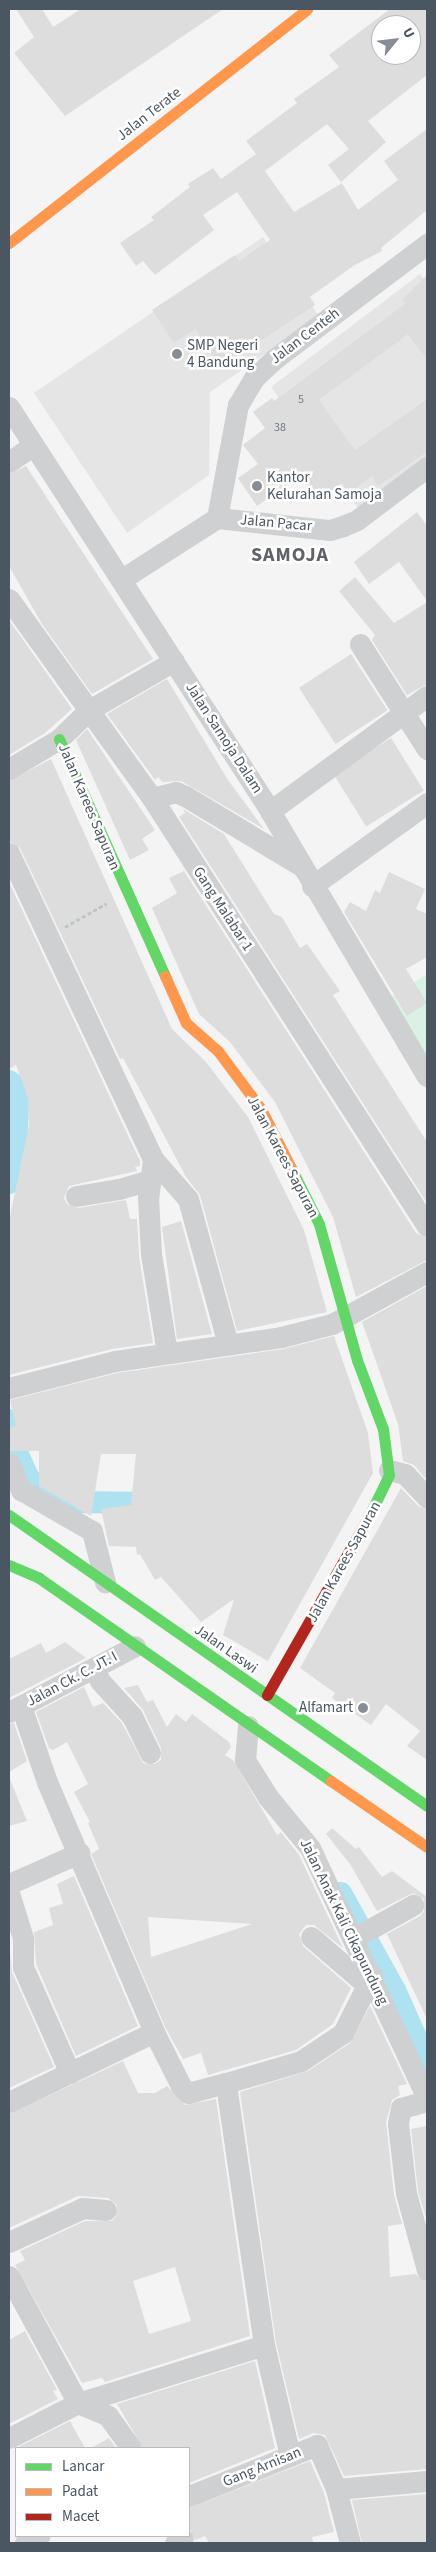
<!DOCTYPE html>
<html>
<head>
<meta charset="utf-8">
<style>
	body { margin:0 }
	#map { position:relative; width:436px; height:2552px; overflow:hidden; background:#f4f4f4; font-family:"Source Sans 3",sans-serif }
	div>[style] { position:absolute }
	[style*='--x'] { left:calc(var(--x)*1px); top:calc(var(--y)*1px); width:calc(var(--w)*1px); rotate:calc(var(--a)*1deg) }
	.education>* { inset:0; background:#e6e5e6 }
	.green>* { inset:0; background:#d9f2e3 }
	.canal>* { height:22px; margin:-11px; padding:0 11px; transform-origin:11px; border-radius:11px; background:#aee2f0 }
	.building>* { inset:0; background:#ddddde; transform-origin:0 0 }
	.path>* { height:3px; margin-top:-1.5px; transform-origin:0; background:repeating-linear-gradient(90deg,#bcc7c4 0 4px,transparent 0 6.5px) }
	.street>* { height:21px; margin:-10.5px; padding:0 10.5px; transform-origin:10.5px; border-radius:10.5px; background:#ced0d2 }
	.fast>* { height:11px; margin:-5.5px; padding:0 5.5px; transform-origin:5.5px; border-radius:5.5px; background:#63d668 }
	.slow>* { height:11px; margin:-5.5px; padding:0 5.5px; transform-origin:5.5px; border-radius:5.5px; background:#ff974d }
	.jam>* { height:11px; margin:-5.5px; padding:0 5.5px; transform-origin:5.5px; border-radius:5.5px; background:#b3261e }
	.dots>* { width:14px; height:14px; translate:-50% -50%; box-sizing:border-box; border:2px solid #fff; border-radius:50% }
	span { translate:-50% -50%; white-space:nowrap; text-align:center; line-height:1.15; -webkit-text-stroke:5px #fff; paint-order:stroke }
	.number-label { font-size:12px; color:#707881 }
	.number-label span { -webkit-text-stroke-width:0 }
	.street-label { font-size:15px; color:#4a5661 }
	.poi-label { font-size:15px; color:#4a5661 }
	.left { translate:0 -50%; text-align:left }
	.right { translate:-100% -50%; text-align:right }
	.district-label { font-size:20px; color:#5f6368; font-weight:700; letter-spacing:1px }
	.frame { position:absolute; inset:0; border:10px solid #4a5661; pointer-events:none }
	.legend { position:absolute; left:15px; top:2447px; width:175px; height:90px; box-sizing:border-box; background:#fff; border:1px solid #b7bbc0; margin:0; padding:6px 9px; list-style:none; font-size:15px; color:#4a5661 }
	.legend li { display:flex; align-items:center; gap:10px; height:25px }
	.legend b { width:25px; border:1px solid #b7bbc0 }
	.north { position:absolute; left:371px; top:15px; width:50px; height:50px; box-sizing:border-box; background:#fff; border:1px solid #b7bbc0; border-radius:50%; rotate:61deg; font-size:14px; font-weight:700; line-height:20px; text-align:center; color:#4a5661 }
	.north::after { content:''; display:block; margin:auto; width:18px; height:22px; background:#868d94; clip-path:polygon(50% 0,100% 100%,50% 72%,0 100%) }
</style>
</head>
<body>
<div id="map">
	<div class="education">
		<i style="clip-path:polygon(263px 237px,319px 316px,210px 392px,209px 475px,127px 533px,34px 393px)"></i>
		<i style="clip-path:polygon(420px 274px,427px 284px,427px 470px,363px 515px,271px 387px)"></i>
	</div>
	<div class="green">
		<i style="clip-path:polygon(427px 974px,427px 1055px,391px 997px)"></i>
	</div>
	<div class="canal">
		<i style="--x:9;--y:1081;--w:5;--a:37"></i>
		<i style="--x:13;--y:1084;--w:18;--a:74"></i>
		<i style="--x:18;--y:1101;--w:37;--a:92"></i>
		<i style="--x:17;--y:1138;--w:46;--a:100.1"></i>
		<i style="--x:9;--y:1420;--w:21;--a:82"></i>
		<i style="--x:12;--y:1441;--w:37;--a:66"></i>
		<i style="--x:27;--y:1475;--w:22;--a:54"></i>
		<i style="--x:40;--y:1493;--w:32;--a:16"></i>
		<i style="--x:71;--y:1502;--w:91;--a:0.6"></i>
		<i style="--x:341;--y:1893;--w:111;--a:60.9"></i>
		<i style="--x:395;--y:1990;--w:79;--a:66"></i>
	</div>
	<div class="building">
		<i style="clip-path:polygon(16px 9px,42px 9px,53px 27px,81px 9px,223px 9px,65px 116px,14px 53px,34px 37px)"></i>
		<i style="clip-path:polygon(evenodd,390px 9px,427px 9px,427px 75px,368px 121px,386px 142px,341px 182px,328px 165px,349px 149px,327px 124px,265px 171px,294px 212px,342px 183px,358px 210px,398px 180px,384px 161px,427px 129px,427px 210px,381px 248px,382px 251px,353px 266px,310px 297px,315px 305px,221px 367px,195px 329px,174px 343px,152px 310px,235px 255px,239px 261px,270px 240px,237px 192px,203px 215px,214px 230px,155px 275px,143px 261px,136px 266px,120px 243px,154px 220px,151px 217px,190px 187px,188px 184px,213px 168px,221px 179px,256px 154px,246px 141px,297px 103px,294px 99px,339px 67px,329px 55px,390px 9px,381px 25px,411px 25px,411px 55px,381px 55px,381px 25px)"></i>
		<i style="clip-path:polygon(427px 275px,427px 360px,408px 334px,319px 400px,355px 450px,427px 399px,427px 452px,378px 486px,372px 476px,349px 493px,342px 483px,318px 501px,299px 477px,257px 506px,238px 478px,258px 464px,243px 445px,265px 428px,253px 412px,272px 398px,274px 401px,405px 304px,402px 300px)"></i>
		<i style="clip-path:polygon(26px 466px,153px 659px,92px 694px,42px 624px,9px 566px,9px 474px)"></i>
		<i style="clip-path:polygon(417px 512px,427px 526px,427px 601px,399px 562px,369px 584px,354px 562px)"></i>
		<i style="clip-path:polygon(355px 577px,394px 623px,427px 602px,427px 684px,407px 695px,372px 640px,375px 635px,339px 591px)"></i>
		<i style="clip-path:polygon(9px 620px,72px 709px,45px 733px,9px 755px)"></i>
		<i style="left:351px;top:654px;width:67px;height:62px;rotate:57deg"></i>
		<i style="clip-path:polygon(167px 679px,228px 780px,264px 829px,181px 781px,163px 782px,158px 777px,155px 780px,107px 714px)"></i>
		<i style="clip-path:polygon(87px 729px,155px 830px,142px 839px,149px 850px,130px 860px,76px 740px)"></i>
		<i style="left:391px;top:738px;width:62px;height:68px;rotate:58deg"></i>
		<i style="clip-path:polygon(51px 759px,172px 1029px,206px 1062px,248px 1117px,304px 1230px,327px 1312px,237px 1331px,200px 1195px,186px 1177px,123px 1058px,120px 1059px,20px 848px,9px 841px,9px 781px)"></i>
		<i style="clip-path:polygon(183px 809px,224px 834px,274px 914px,282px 917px,300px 948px,307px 944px,340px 991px,333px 995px,427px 1142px,427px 1203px,179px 817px,185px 813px)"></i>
		<i style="clip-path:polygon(184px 871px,416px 1233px,427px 1238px,427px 1260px,356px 1297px,333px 1217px,275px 1102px,230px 1042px,199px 1014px,152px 908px,177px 893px,169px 878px)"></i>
		<i style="clip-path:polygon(389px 872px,425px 889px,416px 909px,427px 914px,427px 957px,406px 969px,427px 1003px,407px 1016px,344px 912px,350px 902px,366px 911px,375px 890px,380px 893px)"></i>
		<i style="clip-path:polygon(9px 882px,140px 1161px,140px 1166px,135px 1167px,137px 1171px,69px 1186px,64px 1198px,67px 1204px,78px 1208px,126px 1200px,130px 1219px,137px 1219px,139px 1256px,153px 1343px,112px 1349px,9px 1375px,9px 1221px,29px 1125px,28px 1098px,16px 1065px,9px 1069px)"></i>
		<i style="clip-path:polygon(181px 1221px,212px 1334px,177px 1339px,162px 1227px)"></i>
		<i style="clip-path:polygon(427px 1286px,427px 1477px,425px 1478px,414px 1465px,403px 1461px,398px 1424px,362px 1322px)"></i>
		<i style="clip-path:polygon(334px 1336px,368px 1433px,373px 1473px,268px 1661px,223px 1635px,234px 1599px,201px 1622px,161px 1577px,155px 1580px,140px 1554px,137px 1555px,136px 1547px,109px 1546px,101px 1509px,131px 1505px,136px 1454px,101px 1454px,91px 1516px,39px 1486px,39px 1451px,9px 1451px,9px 1427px,16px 1426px,10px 1400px,117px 1373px,283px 1349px)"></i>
		<i style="clip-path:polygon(401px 1488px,418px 1506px,427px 1510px,427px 1760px,407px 1746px,420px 1731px,386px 1704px,371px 1725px,332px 1698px,335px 1693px,300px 1668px)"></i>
		<i style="clip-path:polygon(65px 1642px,86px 1658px,9px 1698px,9px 1659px,41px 1643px,46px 1653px)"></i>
		<i style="clip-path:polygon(evenodd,138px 1685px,147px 1702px,153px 1700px,167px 1727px,176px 1714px,186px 1722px,192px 1714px,229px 1742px,231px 1747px,225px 1755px,233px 1760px,277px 1835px,281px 1832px,299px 1855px,343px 1948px,314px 1925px,306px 1925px,299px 1934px,303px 1946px,351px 1988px,333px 2024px,296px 2050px,208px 2075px,201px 2053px,183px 2059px,165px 2027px,91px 1854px,99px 1849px,88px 1823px,90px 1822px,74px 1792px,88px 1784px,67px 1742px,53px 1750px,49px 1748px,36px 1712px,84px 1687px,93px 1707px,103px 1703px,122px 1723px,143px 1763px,155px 1764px,161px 1760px,161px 1748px,143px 1710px,124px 1688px,138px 1685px,148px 1917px,252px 1924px,151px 1957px,148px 1917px)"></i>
		<i style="clip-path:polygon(14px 1723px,27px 1761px,9px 1772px,9px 1724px)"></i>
		<i style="clip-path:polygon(9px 1777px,27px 1821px,9px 1826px)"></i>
		<i style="clip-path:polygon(332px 1828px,356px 1849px,359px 1847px,382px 1877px,392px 1871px,427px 1897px,427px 2019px,387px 1934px,420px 1916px,424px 1911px,424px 1899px,413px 1893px,377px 1911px,350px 1864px,326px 1834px)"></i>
		<i style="clip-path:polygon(74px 1876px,138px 2026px,76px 2056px,36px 1964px,34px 1932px,53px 1925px,49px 1908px,63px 1904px,57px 1884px)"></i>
		<i style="clip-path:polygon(9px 1942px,12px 1972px,54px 2067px,9px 2088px)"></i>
		<i style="clip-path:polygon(370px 2006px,407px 2084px,398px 2086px,400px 2095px,392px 2100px,386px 2122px,394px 2195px,402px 2224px,388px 2226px,390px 2277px,415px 2274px,427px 2282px,427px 2469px,344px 2476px,325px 2435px,313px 2433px,299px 2439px,276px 2343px,240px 2092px,308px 2071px,350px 2043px)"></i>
		<i style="clip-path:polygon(evenodd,123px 2061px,138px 2093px,155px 2093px,167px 2086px,185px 2105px,216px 2099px,250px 2336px,105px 2382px,102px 2378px,82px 2383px,15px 2265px,25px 2260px,20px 2251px,85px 2221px,112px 2221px,116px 2217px,117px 2205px,108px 2198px,78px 2196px,9px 2228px,9px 2114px,123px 2061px,175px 2267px,191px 2321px,149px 2334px,133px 2281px,175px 2267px)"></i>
		<i style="clip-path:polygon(427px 2126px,427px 2221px,418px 2191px,411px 2129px)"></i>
		<i style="clip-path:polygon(25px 2331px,57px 2390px,53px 2391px,58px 2399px,9px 2424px,9px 2340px)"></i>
		<i style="clip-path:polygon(255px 2361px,275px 2448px,189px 2483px,189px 2448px,143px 2448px,117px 2404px)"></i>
		<i style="clip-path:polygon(70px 2421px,85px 2448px,16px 2448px)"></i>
		<i style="clip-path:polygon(109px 2438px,116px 2448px,91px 2448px)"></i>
		<i style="clip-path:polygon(310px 2461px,324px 2493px,334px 2532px,312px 2537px,313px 2543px,209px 2543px,205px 2536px,195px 2540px,189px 2527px,189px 2508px)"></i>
		<i style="clip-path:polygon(427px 2494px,427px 2543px,362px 2543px,352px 2500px)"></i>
	</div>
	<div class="path">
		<i style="--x:65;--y:927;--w:48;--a:-29.7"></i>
	</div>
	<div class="street">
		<i style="--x:9;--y:407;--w:481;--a:57.1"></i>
		<i style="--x:270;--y:811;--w:308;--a:59.4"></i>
		<i style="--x:9;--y:462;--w:29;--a:-35"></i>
		<i style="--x:217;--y:518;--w:115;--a:-79.5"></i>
		<i style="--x:238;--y:405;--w:31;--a:-59"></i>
		<i style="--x:254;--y:378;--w:26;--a:-43"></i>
		<i style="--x:273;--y:360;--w:193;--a:-37"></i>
		<i style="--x:122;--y:579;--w:113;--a:-32.7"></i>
		<i style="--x:217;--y:518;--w:114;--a:6.1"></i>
		<i style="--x:330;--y:530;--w:14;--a:-17"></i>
		<i style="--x:343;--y:526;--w:15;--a:-23"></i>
		<i style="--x:357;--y:520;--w:88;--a:-37.1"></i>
		<i style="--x:9;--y:599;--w:245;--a:54.3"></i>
		<i style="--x:152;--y:798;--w:509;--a:57.28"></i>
		<i style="--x:360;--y:644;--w:125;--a:57.5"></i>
		<i style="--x:9;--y:769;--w:58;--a:-31"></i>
		<i style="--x:59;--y:739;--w:42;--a:-44"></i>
		<i style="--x:89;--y:710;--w:98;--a:-30"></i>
		<i style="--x:152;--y:798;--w:25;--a:-14"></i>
		<i style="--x:176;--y:792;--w:10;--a:24"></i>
		<i style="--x:185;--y:796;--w:134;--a:31"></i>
		<i style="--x:270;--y:811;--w:195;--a:-36.2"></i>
		<i style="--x:9;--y:853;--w:338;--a:64.8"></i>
		<i style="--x:153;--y:1159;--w:53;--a:48.8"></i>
		<i style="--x:188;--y:1199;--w:150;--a:74.6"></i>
		<i style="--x:312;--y:886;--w:142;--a:-35.8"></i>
		<i style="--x:153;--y:1159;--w:38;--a:97"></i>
		<i style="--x:148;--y:1197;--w:57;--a:87"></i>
		<i style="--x:151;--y:1254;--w:100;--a:80.8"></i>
		<i style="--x:76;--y:1196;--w:44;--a:-9.2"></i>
		<i style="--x:119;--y:1189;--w:32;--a:-16"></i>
		<i style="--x:9;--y:1388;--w:109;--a:-14.3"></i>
		<i style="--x:115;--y:1361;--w:168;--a:-8.2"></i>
		<i style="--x:281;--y:1337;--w:53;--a:-14.3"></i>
		<i style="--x:332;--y:1324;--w:108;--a:-28.7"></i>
		<i style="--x:9;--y:1463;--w:30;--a:66"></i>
		<i style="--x:21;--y:1490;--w:82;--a:30"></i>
		<i style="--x:92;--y:1531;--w:53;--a:75.7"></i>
		<i style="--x:389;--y:1470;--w:16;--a:14"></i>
		<i style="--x:405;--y:1474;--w:33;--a:47"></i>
		<i style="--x:94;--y:1669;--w:13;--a:63"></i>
		<i style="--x:100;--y:1681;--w:47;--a:47.6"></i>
		<i style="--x:132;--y:1716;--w:41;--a:64.1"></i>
		<i style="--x:21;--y:1706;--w:80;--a:71.1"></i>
		<i style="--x:47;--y:1782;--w:272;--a:66.8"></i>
		<i style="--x:154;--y:2032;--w:60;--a:63.4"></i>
		<i style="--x:181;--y:2086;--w:10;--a:45"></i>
		<i style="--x:188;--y:2093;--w:39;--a:-15"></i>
		<i style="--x:9;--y:1712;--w:142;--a:-27.6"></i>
		<i style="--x:248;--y:1726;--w:34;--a:95"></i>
		<i style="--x:245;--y:1760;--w:44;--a:58.1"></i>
		<i style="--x:268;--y:1797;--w:66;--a:50.5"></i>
		<i style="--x:310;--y:1848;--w:276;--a:64.9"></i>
		<i style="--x:9;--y:1884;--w:77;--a:-23.9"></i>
		<i style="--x:9;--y:1893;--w:47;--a:72.7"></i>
		<i style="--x:23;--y:1938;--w:29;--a:90"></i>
		<i style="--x:23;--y:1967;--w:116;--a:66.1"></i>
		<i style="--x:311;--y:1937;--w:74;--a:40.6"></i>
		<i style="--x:354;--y:1938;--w:68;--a:-29.2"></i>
		<i style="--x:427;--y:2101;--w:27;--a:165"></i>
		<i style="--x:401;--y:2108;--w:16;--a:101"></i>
		<i style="--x:398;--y:2124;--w:69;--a:83.4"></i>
		<i style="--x:406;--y:2193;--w:80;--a:74.7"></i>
		<i style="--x:9;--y:2102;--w:161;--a:-25.8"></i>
		<i style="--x:9;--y:2242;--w:81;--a:-24.7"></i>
		<i style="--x:83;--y:2208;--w:23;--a:5"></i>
		<i style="--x:9;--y:2276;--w:145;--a:61.5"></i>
		<i style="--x:78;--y:2403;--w:33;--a:23"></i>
		<i style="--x:108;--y:2416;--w:39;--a:54"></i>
		<i style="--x:264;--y:2345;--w:114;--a:76.8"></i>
		<i style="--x:9;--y:2438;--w:77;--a:-26.9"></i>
		<i style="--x:78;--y:2403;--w:195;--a:-17.3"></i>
		<i style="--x:264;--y:2345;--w:265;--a:-98.3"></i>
		<i style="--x:226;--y:2083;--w:78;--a:-16.3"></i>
		<i style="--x:301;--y:2061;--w:50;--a:-33.7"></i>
		<i style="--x:343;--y:2033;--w:65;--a:-63.4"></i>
		<i style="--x:336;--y:2489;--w:56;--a:75.5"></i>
		<i style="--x:189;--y:2496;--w:138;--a:-21.7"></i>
		<i style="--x:317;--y:2445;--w:48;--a:66.6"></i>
		<i style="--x:336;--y:2489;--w:91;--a:-5"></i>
		<i style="--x:25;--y:2543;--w:16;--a:-27"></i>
		<i style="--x:175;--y:2543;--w:9;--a:-32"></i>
	</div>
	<div class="fast">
		<i style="--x:59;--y:739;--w:260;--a:65.9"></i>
		<i style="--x:291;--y:1168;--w:63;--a:63.4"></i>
		<i style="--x:319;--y:1224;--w:141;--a:74.4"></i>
		<i style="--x:357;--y:1360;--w:74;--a:69.4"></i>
		<i style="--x:383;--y:1429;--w:46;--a:82.6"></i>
		<i style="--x:389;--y:1475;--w:48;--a:116"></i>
		<i style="--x:9;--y:1515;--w:509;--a:34.84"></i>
		<i style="--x:9;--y:1565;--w:33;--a:23"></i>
		<i style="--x:39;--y:1578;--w:356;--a:34.8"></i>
	</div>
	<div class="slow">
		<i style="--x:9;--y:243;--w:379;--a:-38.1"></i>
		<i style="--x:165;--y:976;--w:51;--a:65.9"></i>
		<i style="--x:186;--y:1023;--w:43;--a:41.2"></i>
		<i style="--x:218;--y:1051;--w:72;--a:53.4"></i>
		<i style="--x:261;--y:1109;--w:66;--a:63"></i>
		<i style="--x:331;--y:1781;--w:116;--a:34.5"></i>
	</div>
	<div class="jam">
		<i style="--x:267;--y:1695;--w:204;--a:-60.3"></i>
	</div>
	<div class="dots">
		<i style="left:177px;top:354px;background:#868d94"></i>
		<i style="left:257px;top:486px;background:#868d94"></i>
		<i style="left:363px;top:1708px;background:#868d94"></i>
	</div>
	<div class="number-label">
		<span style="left:301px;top:400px">5</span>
		<span style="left:280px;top:428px">38</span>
	</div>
	<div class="street-label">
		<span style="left:149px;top:114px;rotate:-38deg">Jalan Terate</span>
		<span style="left:305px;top:336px;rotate:-37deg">Jalan Centeh</span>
		<span style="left:276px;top:523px;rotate:5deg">Jalan Pacar</span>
		<span style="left:224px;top:738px;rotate:57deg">Jalan Samoja Dalam</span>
		<span style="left:89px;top:807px;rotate:67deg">Jalan Karees Sapuran</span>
		<span style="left:223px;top:909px;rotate:57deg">Gang Malabar 1</span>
		<span style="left:283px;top:1157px;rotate:62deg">Jalan Karees Sapuran</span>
		<span style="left:344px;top:1562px;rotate:-61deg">Jalan Karees Sapuran</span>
		<span style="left:226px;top:1649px;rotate:35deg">Jalan Laswi</span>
		<span style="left:72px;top:1679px;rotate:-28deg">Jalan Ck. C. JT. I</span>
		<span style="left:344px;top:1922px;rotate:64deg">Jalan Anak Kali Cikapundung</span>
		<span style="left:262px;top:2467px;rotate:-22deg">Gang Arnisan</span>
	</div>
	<div class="poi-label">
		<span class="left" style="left:187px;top:354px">SMP Negeri<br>4 Bandung</span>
		<span class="left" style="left:267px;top:486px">Kantor<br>Kelurahan Samoja</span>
		<span class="right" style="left:353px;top:1708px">Alfamart</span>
	</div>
	<div class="district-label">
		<span style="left:290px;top:555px">SAMOJA</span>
	</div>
	<div class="frame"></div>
	<ul class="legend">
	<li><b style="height:6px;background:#63d668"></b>Lancar</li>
	<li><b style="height:6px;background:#ff974d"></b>Padat</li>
	<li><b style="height:6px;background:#b3261e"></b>Macet</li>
	</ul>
	<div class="north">U</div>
</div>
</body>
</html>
